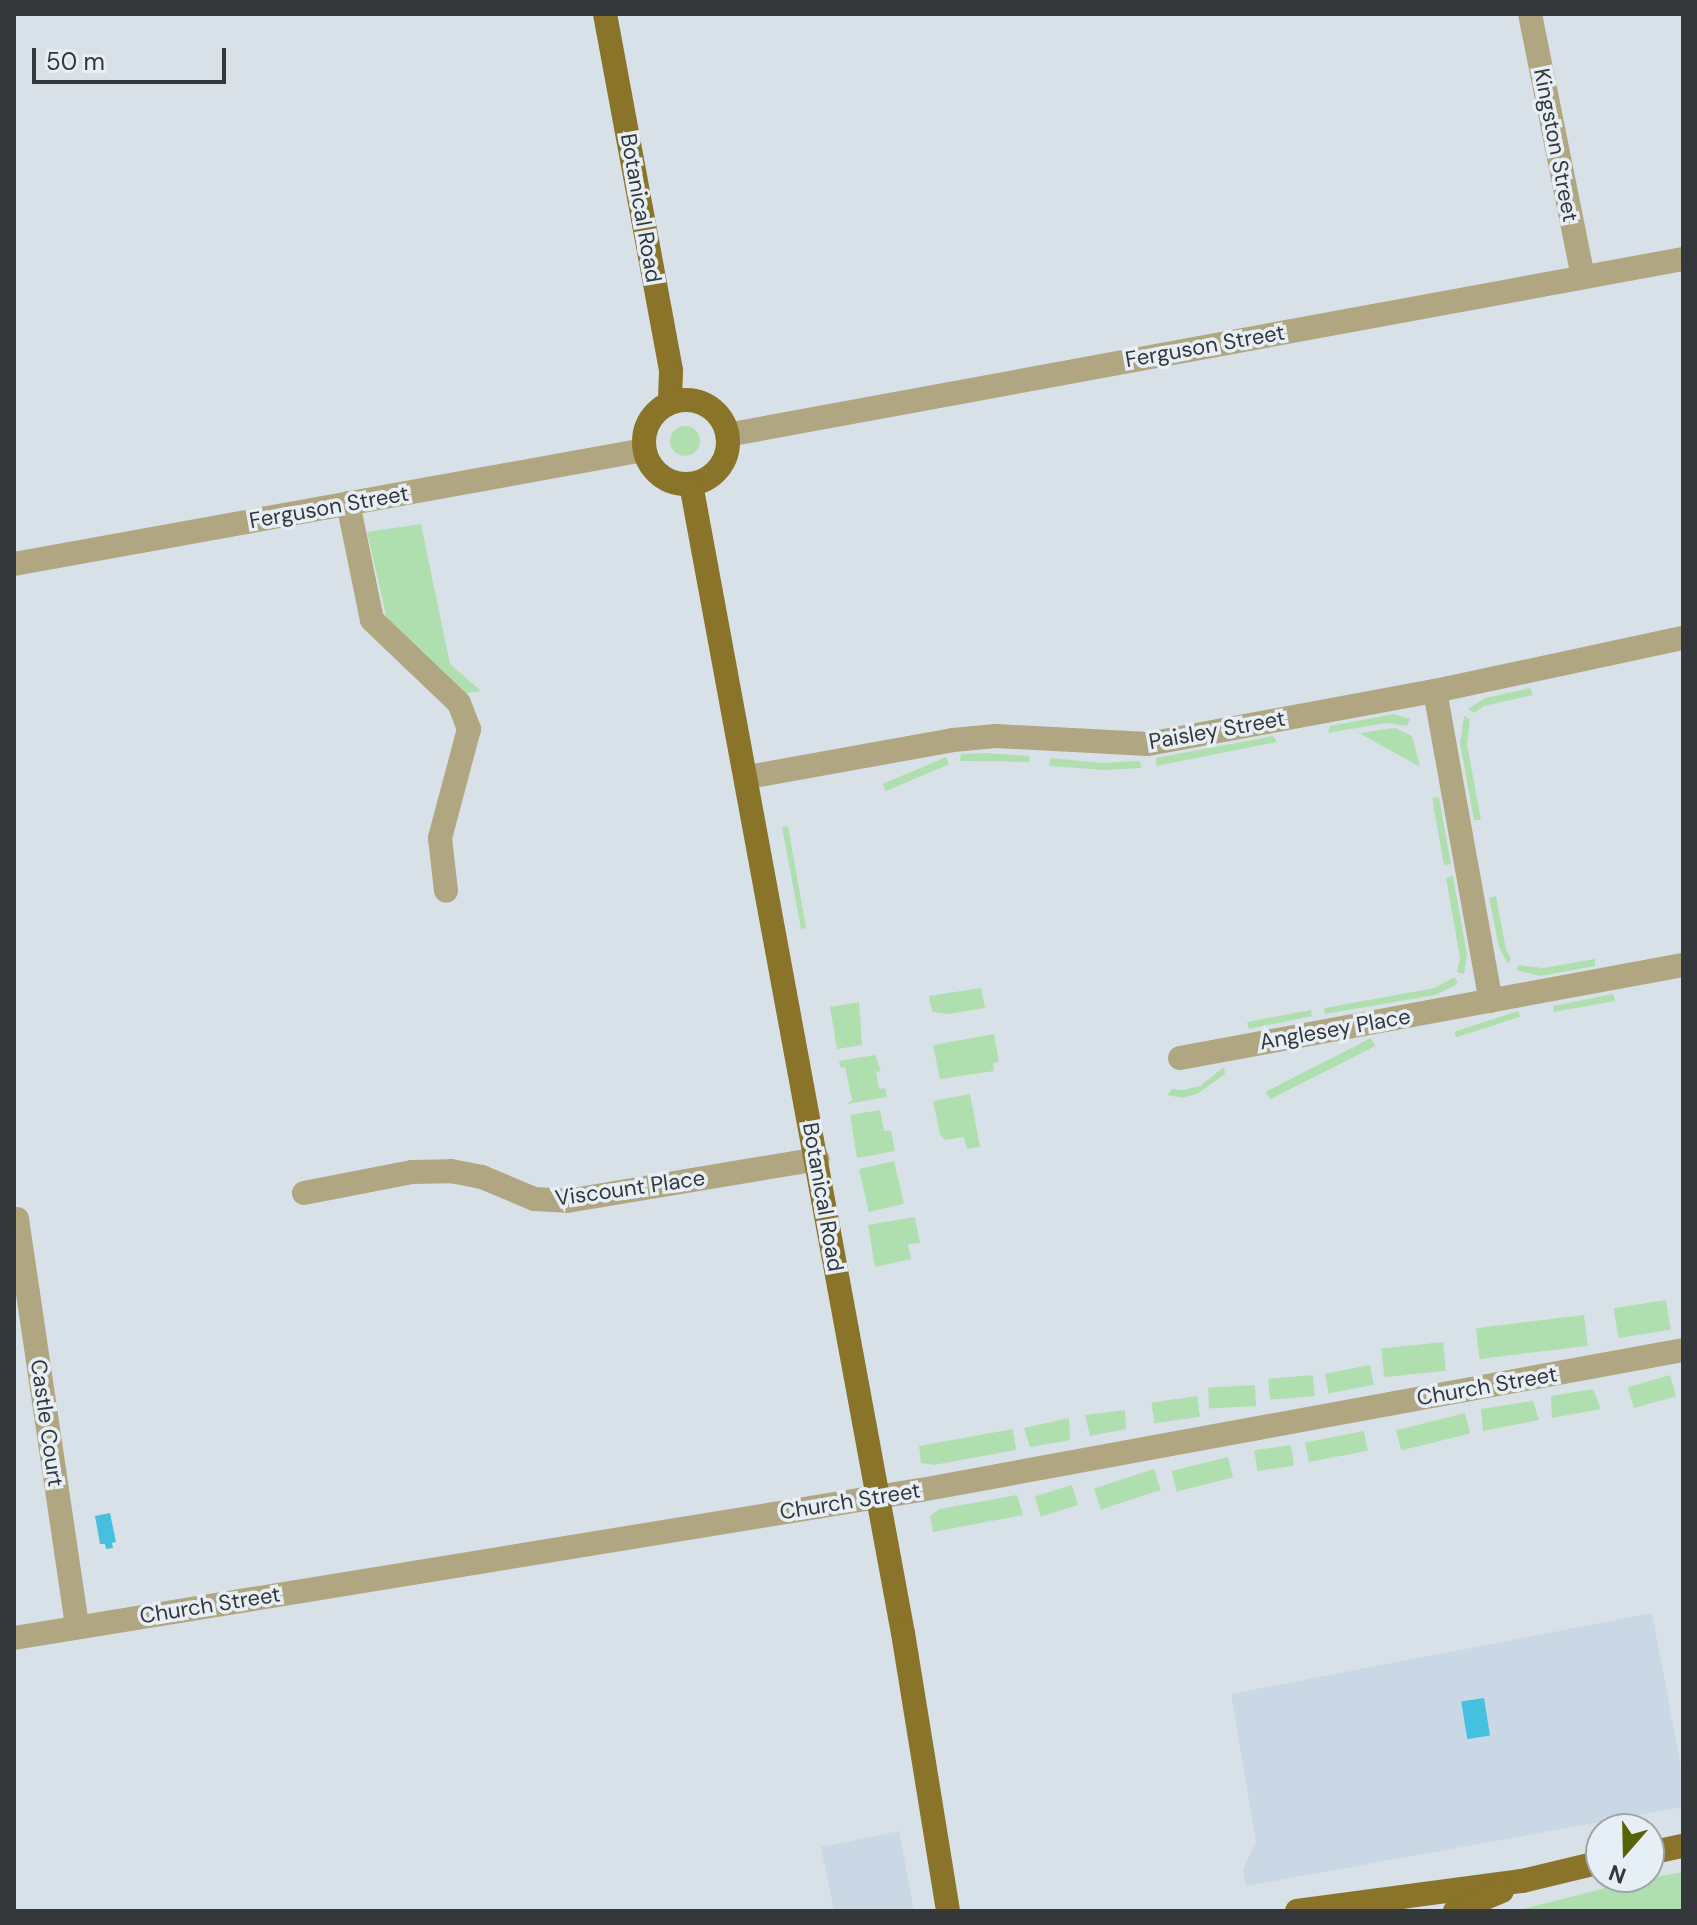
<!DOCTYPE html>
<html>
<head>
<meta charset="utf-8">
<style>
	body { margin:0 }
	#map { position:relative; width:1697px; height:1925px; overflow:hidden; background:#d9e1e8; font-family:"DM Sans",sans-serif }
	div>[style] { position:absolute }
	[style*='--x'] { left:calc(var(--x)*1px); top:calc(var(--y)*1px); width:calc(var(--w)*1px); rotate:calc(var(--a)*1deg) }
	.built>* { inset:0; background:#c9d8e4 }
	.green>* { inset:0; background:#b0dfaf; transform-origin:0 0 }
	.round { border-radius:50% }
	.water>* { inset:0; background:#45c0de; transform-origin:0 0 }
	.minor>* { height:24px; margin:-12px; padding:0 12px; transform-origin:12px; border-radius:12px; background:#b1a682 }
	.major>* { height:24px; margin:-12px; padding:0 12px; transform-origin:12px; border-radius:12px; background:#897429 }
	.major>.ring { margin:-12px; padding:0; box-sizing:content-box; background:none; border:24px solid #897429; border-radius:50% }
	span { translate:-50% -50%; white-space:nowrap; text-align:center; line-height:1.15; -webkit-text-stroke:7px #e6eff6; paint-order:stroke }
	.street-label { font-size:22px; color:#35383b }
	.frame { position:absolute; inset:0; border:16px solid #35383b; pointer-events:none }
	.north { position:absolute; left:1585px; top:1813px; width:80px; height:80px; box-sizing:border-box; background:#e6eff6; border:2px solid #9fa6ab; border-radius:50%; rotate:200deg; font-size:22px; font-weight:700; line-height:32px; text-align:center; color:#35383b }
	.north::after { content:''; display:block; margin:auto; width:28px; height:36px; background:#586304; clip-path:polygon(50% 0,100% 100%,50% 72%,0 100%) }
	.scale { position:absolute; left:32px; top:48px; width:194px; height:36px; box-sizing:border-box; border:4px solid #35383b; border-top:0; padding-left:10px; font-size:24px; line-height:28px; white-space:nowrap; color:#35383b; -webkit-text-stroke:6px #e6eff6; paint-order:stroke }
</style>
</head>
<body>
<div id="map">
	<div class="built">
		<i style="clip-path:polygon(1652px 1613px,1683px 1777px,1683px 1807px,1246px 1886px,1243px 1869px,1256px 1842px,1231px 1694px)"></i>
		<i style="clip-path:polygon(899px 1831px,914px 1911px,834px 1911px,821px 1847px)"></i>
	</div>
	<div class="green">
		<i class="round" style="left:670px;top:426px;width:30px;height:30px"></i>
		<i style="clip-path:polygon(421px 524px,450px 664px,481px 691px,461px 694px,388px 624px,367px 532px)"></i>
		<i style="clip-path:polygon(1530px 688px,1533px 695px,1484px 706px,1474px 713px,1468px 709px,1485px 698px)"></i>
		<i style="clip-path:polygon(1394px 714px,1410px 719px,1407px 726px,1386px 723px,1328px 733px,1330px 726px)"></i>
		<i style="clip-path:polygon(1464px 716px,1470px 719px,1467px 744px,1481px 820px,1474px 820px,1460px 743px)"></i>
		<i style="clip-path:polygon(1395px 728px,1412px 736px,1420px 767px,1359px 733px)"></i>
		<i style="clip-path:polygon(1273px 736px,1277px 742px,1156px 766px,1156px 758px)"></i>
		<i style="clip-path:polygon(987px 753px,1030px 756px,1029px 762px,960px 761px,961px 754px)"></i>
		<i style="left:946px;top:757px;width:8px;height:69px;rotate:67deg"></i>
		<i style="clip-path:polygon(1051px 758px,1101px 763px,1139px 761px,1142px 768px,1105px 770px,1049px 766px)"></i>
		<i style="left:1439px;top:797px;width:68px;height:7px;rotate:80deg"></i>
		<i style="clip-path:polygon(788px 826px,806px 928px,801px 929px,782px 827px)"></i>
		<i style="clip-path:polygon(1453px 876px,1467px 955px,1464px 974px,1457px 972px,1460px 958px,1446px 878px)"></i>
		<i style="clip-path:polygon(1496px 896px,1506px 950px,1511px 959px,1508px 964px,1499px 947px,1489px 898px)"></i>
		<i style="clip-path:polygon(1595px 959px,1595px 966px,1540px 976px,1516px 970px,1519px 965px,1543px 968px)"></i>
		<i style="clip-path:polygon(1454px 977px,1458px 982px,1454px 986px,1435px 995px,1325px 1014px,1324px 1008px,1435px 988px)"></i>
		<i style="clip-path:polygon(981px 988px,985px 1008px,948px 1014px,932px 1012px,929px 996px)"></i>
		<i style="clip-path:polygon(1613px 994px,1615px 1001px,1554px 1012px,1553px 1006px)"></i>
		<i style="clip-path:polygon(859px 1002px,862px 1045px,837px 1049px,830px 1007px)"></i>
		<i style="clip-path:polygon(1311px 1010px,1312px 1016px,1249px 1029px,1247px 1022px)"></i>
		<i style="left:1518px;top:1011px;width:6px;height:67px;rotate:72deg"></i>
		<i style="clip-path:polygon(994px 1034px,999px 1062px,993px 1063px,994px 1071px,940px 1079px,933px 1045px)"></i>
		<i style="left:1371px;top:1038px;width:9px;height:118px;rotate:63deg"></i>
		<i style="clip-path:polygon(875px 1055px,881px 1071px,876px 1072px,879px 1089px,885px 1088px,887px 1097px,847px 1104px,852px 1100px,845px 1067px,841px 1068px,839px 1061px)"></i>
		<i style="clip-path:polygon(1224px 1067px,1225px 1074px,1197px 1094px,1182px 1098px,1167px 1095px,1172px 1089px,1184px 1090px,1200px 1086px)"></i>
		<i style="clip-path:polygon(970px 1094px,980px 1147px,967px 1149px,964px 1137px,945px 1140px,940px 1134px,933px 1101px)"></i>
		<i style="clip-path:polygon(880px 1110px,884px 1131px,891px 1131px,895px 1151px,857px 1158px,850px 1115px)"></i>
		<i style="left:894px;top:1161px;width:44px;height:36px;rotate:77deg"></i>
		<i style="clip-path:polygon(915px 1217px,920px 1243px,908px 1244px,911px 1259px,875px 1267px,868px 1225px)"></i>
		<i style="left:1666px;top:1300px;width:30px;height:53px;rotate:81deg"></i>
		<i style="left:1584px;top:1315px;width:31px;height:109px;rotate:83deg"></i>
		<i style="left:1443px;top:1342px;width:29px;height:62px;rotate:84deg"></i>
		<i style="left:1370px;top:1365px;width:20px;height:46px;rotate:79deg"></i>
		<i style="left:1313px;top:1375px;width:21px;height:45px;rotate:85deg"></i>
		<i style="left:1670px;top:1375px;width:22px;height:44px;rotate:74deg"></i>
		<i style="left:1255px;top:1385px;width:21px;height:47px;rotate:87deg"></i>
		<i style="clip-path:polygon(1593px 1389px,1601px 1409px,1552px 1418px,1551px 1396px)"></i>
		<i style="left:1197px;top:1396px;width:21px;height:46px;rotate:82deg"></i>
		<i style="clip-path:polygon(1533px 1401px,1539px 1420px,1483px 1431px,1481px 1409px)"></i>
		<i style="clip-path:polygon(1125px 1410px,1126px 1429px,1090px 1436px,1085px 1415px)"></i>
		<i style="left:1465px;top:1413px;width:21px;height:71px;rotate:76deg"></i>
		<i style="clip-path:polygon(1069px 1418px,1070px 1440px,1030px 1447px,1024px 1428px)"></i>
		<i style="clip-path:polygon(1013px 1429px,1016px 1450px,934px 1465px,921px 1463px,919px 1446px)"></i>
		<i style="left:1364px;top:1431px;width:20px;height:60px;rotate:79deg"></i>
		<i style="left:1291px;top:1445px;width:21px;height:37px;rotate:82deg"></i>
		<i style="left:1228px;top:1457px;width:21px;height:58px;rotate:76deg"></i>
		<i style="left:1154px;top:1469px;width:22px;height:63px;rotate:72deg"></i>
		<i style="left:1072px;top:1485px;width:21px;height:39px;rotate:73deg"></i>
		<i style="clip-path:polygon(1017px 1495px,1023px 1515px,933px 1532px,930px 1516px,940px 1509px)"></i>
		<i style="clip-path:polygon(1683px 1872px,1683px 1911px,1515px 1911px,1637px 1880px)"></i>
	</div>
	<div class="water">
		<i style="clip-path:polygon(110px 1513px,116px 1542px,112px 1543px,113px 1548px,106px 1549px,105px 1544px,100px 1544px,95px 1516px)"></i>
		<i style="left:1484px;top:1698px;width:38px;height:23px;rotate:81deg"></i>
	</div>
	<div class="minor">
		<i style="--x:1530;--y:14;--w:267;--a:78.6"></i>
		<i style="--x:727;--y:435;--w:972;--a:-10.43"></i>
		<i style="--x:348;--y:503;--w:119;--a:78.4"></i>
		<i style="--x:372;--y:620;--w:120;--a:43.7"></i>
		<i style="--x:459;--y:703;--w:28;--a:69"></i>
		<i style="--x:469;--y:729;--w:113;--a:104.9"></i>
		<i style="--x:440;--y:838;--w:53;--a:83.5"></i>
		<i style="--x:14;--y:564;--w:640;--a:-10.26"></i>
		<i style="--x:1435;--y:691;--w:315;--a:79.8"></i>
		<i style="--x:748;--y:777;--w:208;--a:-10.2"></i>
		<i style="--x:953;--y:740;--w:43;--a:-5.3"></i>
		<i style="--x:996;--y:736;--w:152;--a:3"></i>
		<i style="--x:1148;--y:744;--w:292;--a:-10.5"></i>
		<i style="--x:1435;--y:691;--w:254;--a:-12.1"></i>
		<i style="--x:1180;--y:1058;--w:512;--a:-10.48"></i>
		<i style="--x:304;--y:1193;--w:110;--a:-11"></i>
		<i style="--x:412;--y:1172;--w:39;--a:-1"></i>
		<i style="--x:451;--y:1171;--w:32;--a:11"></i>
		<i style="--x:482;--y:1177;--w:56;--a:22.9"></i>
		<i style="--x:534;--y:1199;--w:33;--a:3"></i>
		<i style="--x:567;--y:1201;--w:254;--a:-9.5"></i>
		<i style="--x:17;--y:1219;--w:411;--a:81.6"></i>
		<i style="--x:14;--y:1638;--w:919;--a:-9.27"></i>
		<i style="--x:921;--y:1490;--w:775;--a:-10.41"></i>
	</div>
	<div class="major">
		<i style="--x:605;--y:14;--w:363;--a:79.5"></i>
		<i style="--x:671;--y:371;--w:32;--a:92"></i>
		<i class="ring" style="left:644px;top:400px;width:60px;height:60px"></i>
		<i style="--x:691;--y:484;--w:1168;--a:79.55"></i>
		<i style="--x:903;--y:1633;--w:282;--a:80.8"></i>
		<i style="--x:1649;--y:1853;--w:35;--a:-12"></i>
		<i style="--x:1297;--y:1911;--w:227;--a:-7.6"></i>
		<i style="--x:1522;--y:1881;--w:81;--a:-13.5"></i>
		<i style="--x:1455;--y:1911;--w:51;--a:-23.1"></i>
	</div>
	<div class="street-label">
		<span style="left:1556px;top:145px;rotate:79deg">Kingston Street</span>
		<span style="left:641px;top:208px;rotate:80deg">Botanical Road</span>
		<span style="left:1205px;top:346px;rotate:-10deg">Ferguson Street</span>
		<span style="left:329px;top:507px;rotate:-10deg">Ferguson Street</span>
		<span style="left:1217px;top:730px;rotate:-10deg">Paisley Street</span>
		<span style="left:1335px;top:1029px;rotate:-10deg">Anglesey Place</span>
		<span style="left:630px;top:1188px;rotate:-8deg">Viscount Place</span>
		<span style="left:823px;top:1197px;rotate:80deg">Botanical Road</span>
		<span style="left:1487px;top:1386px;rotate:-10deg">Church Street</span>
		<span style="left:47px;top:1423px;rotate:82deg">Castle Court</span>
		<span style="left:850px;top:1501px;rotate:-9deg">Church Street</span>
		<span style="left:210px;top:1605px;rotate:-9deg">Church Street</span>
	</div>
	<div class="frame"></div>
	<div class="north">N</div>
	<div class="scale">50 m</div>
</div>
</body>
</html>
